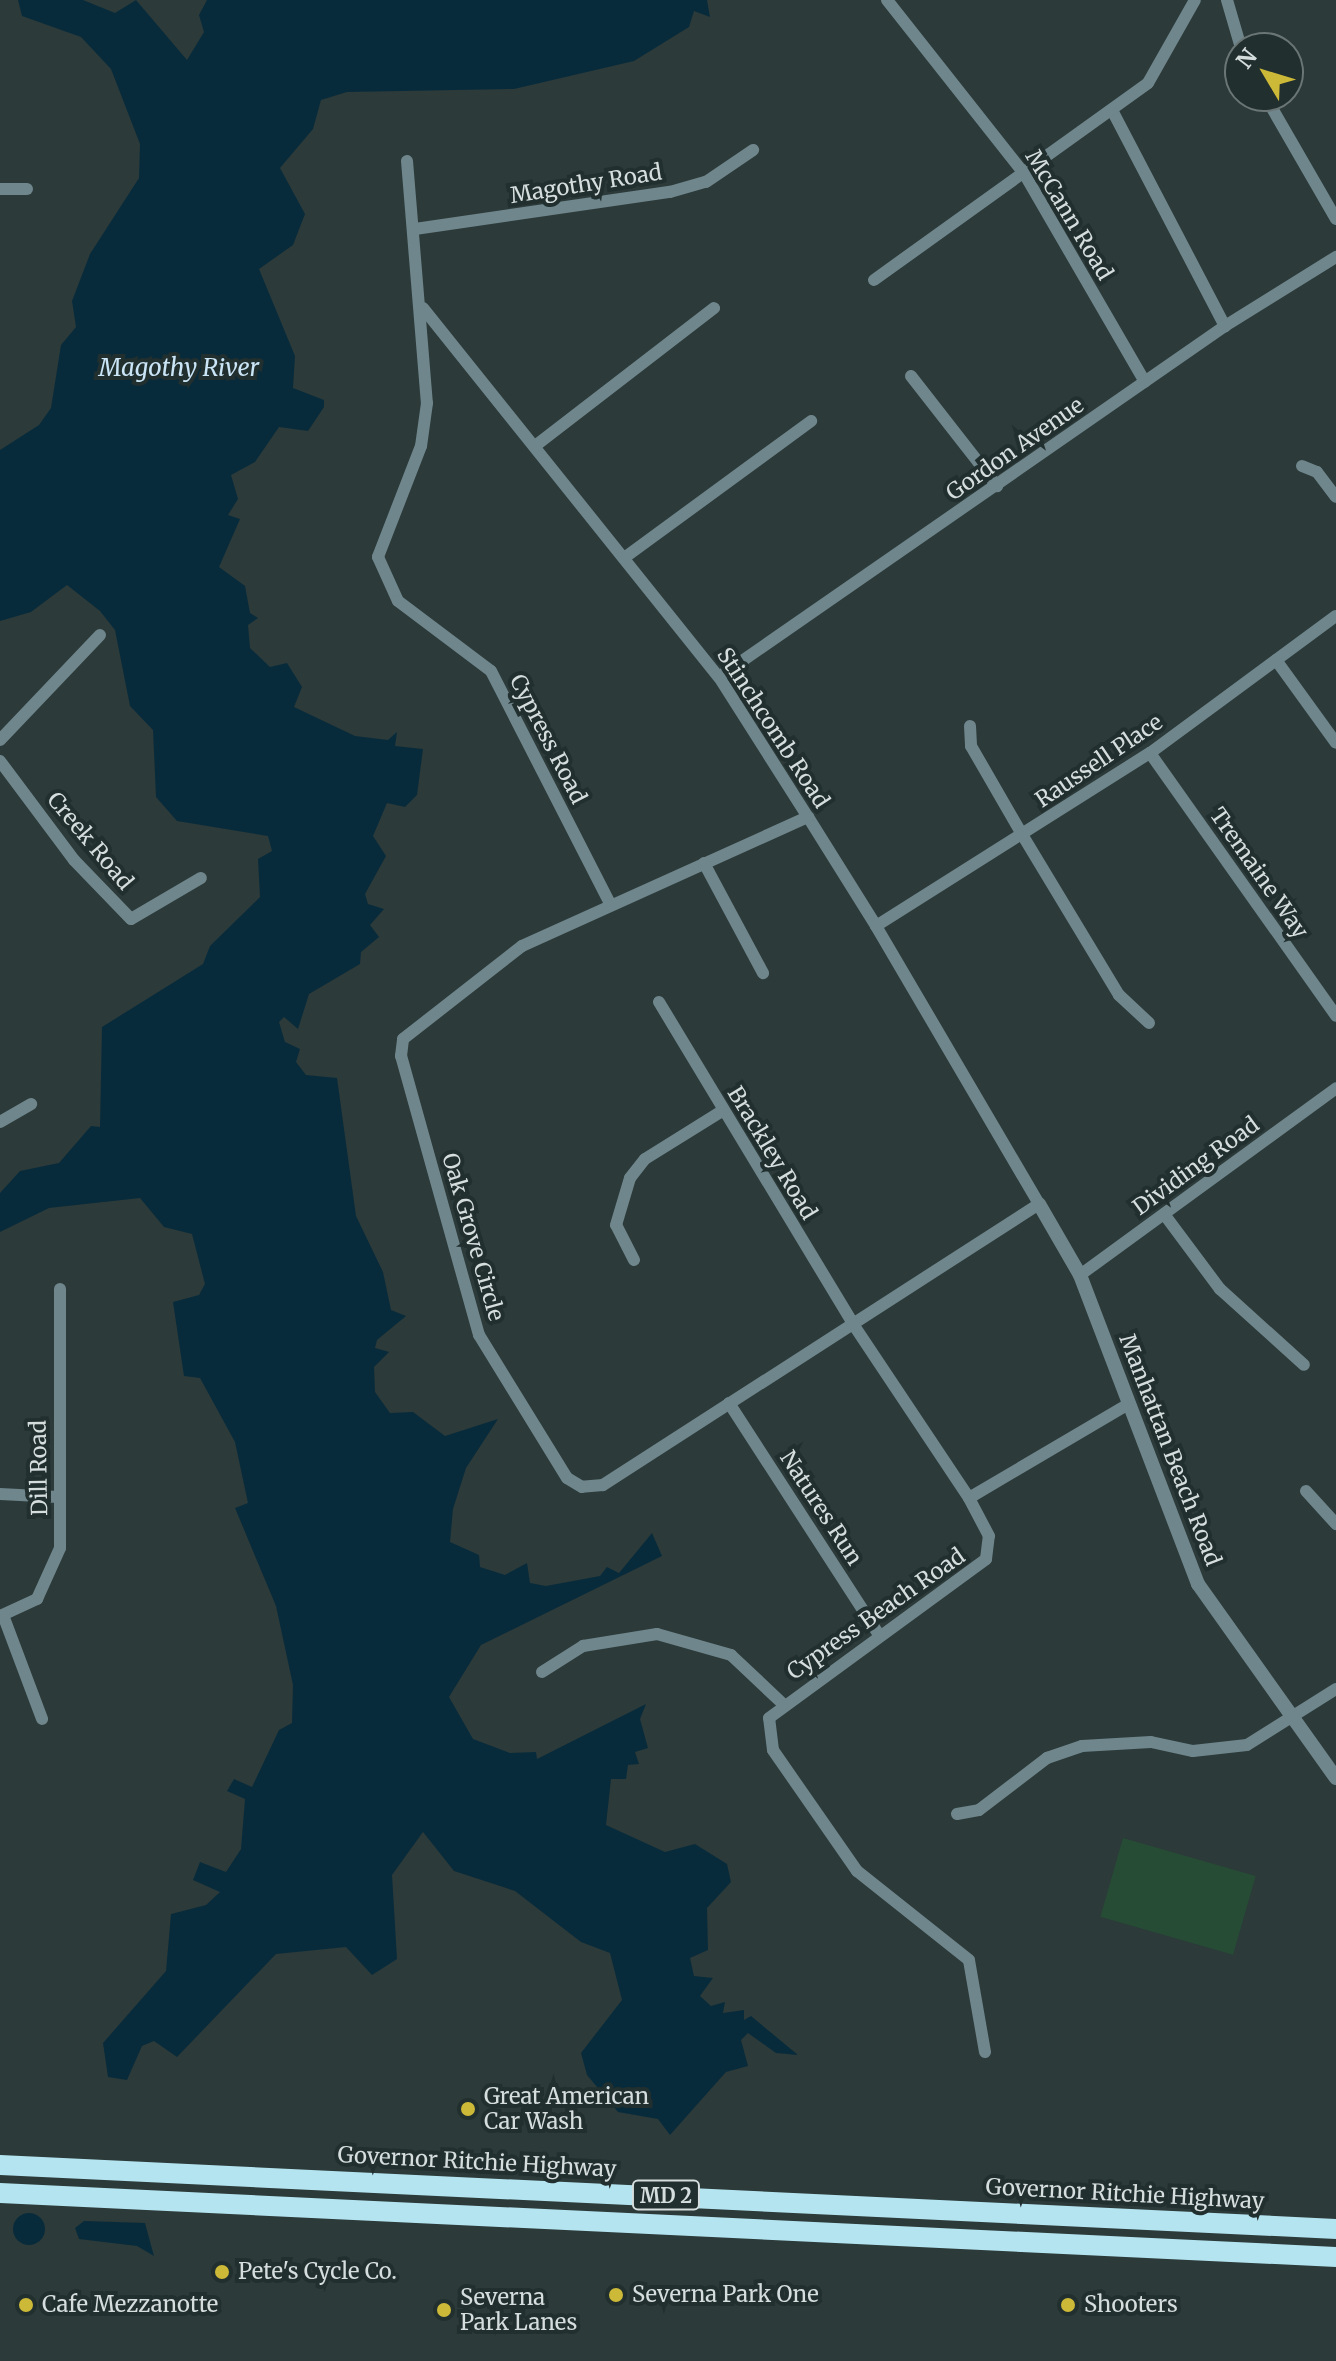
<!DOCTYPE html>
<html>
<head>
<meta charset="utf-8">
<style>
	body { margin:0 }
	#map { position:relative; width:1336px; height:2361px; overflow:hidden; background:#2c3a39; font-family:Merriweather,serif }
	div>[style] { position:absolute }
	[style*='--x'] { left:calc(var(--x)*1px); top:calc(var(--y)*1px); width:calc(var(--w)*1px); rotate:calc(var(--a)*1deg) }
	.green>* { inset:0; background:#264c36; transform-origin:0 0 }
	.water>* { inset:0; background:#082b3c }
	.round { border-radius:50% }
	.minor>* { height:12px; margin:-6px; padding:0 6px; transform-origin:6px; border-radius:6px; background:#6f868c }
	.tertiary>* { height:14px; margin:-7px; padding:0 7px; transform-origin:7px; border-radius:7px; background:#6f868c }
	.trunk>* { height:20px; margin:-10px; padding:0 10px; transform-origin:10px; border-radius:10px; background:#b4e4f0 }
	.dots>* { width:22px; height:22px; translate:-50% -50%; box-sizing:border-box; border:4px solid #222f2f; border-radius:50% }
	span { translate:-50% -50%; white-space:nowrap; text-align:center; line-height:1.15; -webkit-text-stroke:8px #222f2f; paint-order:stroke }
	.shield-label span { padding:2px 6px; background:#222f2f; border:2px solid; border-radius:6px; -webkit-text-stroke-width:0 }
	.shield-label { font-size:20px; color:#d5dddd; font-weight:700 }
	.street-label { font-size:22px; color:#d5dddd }
	.poi-label { font-size:22px; color:#d5dddd }
	.left { translate:0 -50%; text-align:left }
	.water-label { font-size:24px; color:#cae5f6; font-style:italic }
	.north { position:absolute; left:1224px; top:32px; width:80px; height:80px; box-sizing:border-box; background:#222f2f; border:2px solid #6a7575; border-radius:50%; rotate:308deg; font-size:22px; font-weight:700; line-height:32px; text-align:center; color:#d5dddd }
	.north::after { content:''; display:block; margin:auto; width:28px; height:36px; background:#cdb938; clip-path:polygon(50% 0,100% 100%,50% 72%,0 100%) }
</style>
</head>
<body>
<div id="map">
	<div class="green">
		<i style="left:1123px;top:1838px;width:138px;height:82px;rotate:16deg"></i>
	</div>
	<div class="water">
		<i style="clip-path:polygon(18px 0,83px 0,115px 13px,136px 0,187px 60px,204px 32px,199px 15px,207px 0,707px 0,710px 17px,694px 11px,689px 27px,634px 61px,514px 89px,347px 92px,321px 100px,313px 129px,280px 168px,305px 214px,293px 245px,259px 269px,295px 356px,293px 388px,324px 400px,324px 407px,308px 431px,279px 427px,255px 462px,231px 475px,238px 499px,228px 515px,240px 519px,219px 567px,245px 586px,250px 613px,258px 618px,248px 625px,250px 648px,270px 667px,287px 663px,302px 687px,294px 707px,355px 736px,388px 740px,397px 732px,395px 746px,423px 749px,417px 795px,405px 807px,387px 803px,373px 836px,386px 856px,365px 894px,368px 904px,384px 909px,370px 925px,379px 937px,361px 952px,360px 964px,309px 994px,298px 1029px,284px 1017px,279px 1022px,285px 1042px,300px 1049px,296px 1062px,306px 1075px,337px 1078px,356px 1216px,383px 1272px,391px 1310px,406px 1316px,377px 1340px,375px 1348px,389px 1352px,374px 1367px,375px 1392px,390px 1413px,413px 1412px,445px 1436px,498px 1419px,466px 1468px,453px 1509px,450px 1542px,479px 1555px,480px 1567px,505px 1575px,527px 1563px,530px 1583px,546px 1586px,600px 1576px,607px 1567px,619px 1573px,652px 1533px,662px 1556px,481px 1645px,449px 1697px,473px 1739px,510px 1753px,536px 1752px,537px 1759px,646px 1704px,640px 1719px,648px 1748px,635px 1752px,639px 1764px,628px 1765px,626px 1779px,611px 1779px,606px 1825px,665px 1852px,695px 1844px,727px 1864px,731px 1882px,707px 1908px,708px 1950px,690px 1958px,694px 1976px,713px 1978px,700px 1996px,711px 2006px,725px 2002px,723px 2013px,744px 2010px,744px 2020px,751px 2016px,798px 2055px,776px 2053px,748px 2033px,741px 2040px,748px 2066px,726px 2072px,670px 2135px,658px 2119px,618px 2112px,587px 2075px,581px 2053px,622px 2000px,610px 1953px,581px 1942px,515px 1891px,454px 1871px,423px 1832px,392px 1875px,397px 1959px,372px 1975px,346px 1947px,276px 1954px,177px 2057px,154px 2041px,142px 2046px,127px 2080px,108px 2077px,103px 2043px,166px 1971px,171px 1914px,206px 1905px,220px 1892px,193px 1880px,200px 1862px,226px 1872px,241px 1849px,245px 1799px,227px 1791px,234px 1779px,252px 1787px,279px 1730px,292px 1723px,293px 1685px,276px 1606px,235px 1508px,248px 1503px,235px 1442px,200px 1378px,184px 1376px,173px 1302px,199px 1295px,205px 1284px,192px 1234px,164px 1227px,140px 1198px,49px 1208px,0 1232px,0 1193px,20px 1171px,59px 1163px,91px 1126px,100px 1127px,102px 1027px,203px 964px,210px 946px,260px 897px,258px 859px,272px 851px,268px 836px,177px 821px,156px 797px,153px 730px,130px 706px,115px 630px,100px 611px,67px 585px,31px 612px,0 621px,0 450px,39px 425px,51px 408px,61px 345px,76px 327px,72px 301px,90px 254px,139px 178px,140px 144px,111px 69px,81px 37px,22px 16px)"></i>
		<i class="round" style="left:13px;top:2213px;width:32px;height:32px"></i>
		<i style="clip-path:polygon(84px 2221px,145px 2223px,154px 2256px,137px 2246px,79px 2239px,75px 2228px)"></i>
	</div>
	<div class="minor">
		<i style="--x:887;--y:0;--w:223;--a:51.7"></i>
		<i style="--x:1025;--y:175;--w:239;--a:59.9"></i>
		<i style="--x:1227;--y:0;--w:50;--a:73.7"></i>
		<i style="--x:1265;--y:96;--w:142;--a:60"></i>
		<i style="--x:1113;--y:112;--w:242;--a:62.4"></i>
		<i style="--x:407;--y:161;--w:243;--a:85.3"></i>
		<i style="--x:427;--y:403;--w:43;--a:97.9"></i>
		<i style="--x:421;--y:446;--w:119;--a:111.2"></i>
		<i style="--x:378;--y:557;--w:48;--a:65.6"></i>
		<i style="--x:398;--y:601;--w:116;--a:37"></i>
		<i style="--x:491;--y:671;--w:263;--a:62.9"></i>
		<i style="--x:0;--y:189;--w:27;--a:0"></i>
		<i style="--x:415;--y:229;--w:258;--a:-8.3"></i>
		<i style="--x:670;--y:192;--w:37;--a:-16"></i>
		<i style="--x:706;--y:182;--w:57;--a:-34.2"></i>
		<i style="--x:874;--y:280;--w:337;--a:-35.7"></i>
		<i style="--x:1148;--y:83;--w:95;--a:-60.5"></i>
		<i style="--x:423;--y:308;--w:473;--a:51.3"></i>
		<i style="--x:719;--y:677;--w:166;--a:57.6"></i>
		<i style="--x:808;--y:817;--w:128;--a:58"></i>
		<i style="--x:876;--y:926;--w:322;--a:59.6"></i>
		<i style="--x:1039;--y:1204;--w:519;--a:147.2"></i>
		<i style="--x:603;--y:1485;--w:21;--a:175"></i>
		<i style="--x:582;--y:1487;--w:17;--a:-149"></i>
		<i style="--x:567;--y:1478;--w:168;--a:-121.6"></i>
		<i style="--x:479;--y:1335;--w:290;--a:-105.6"></i>
		<i style="--x:401;--y:1056;--w:17;--a:-83"></i>
		<i style="--x:403;--y:1039;--w:151;--a:-38"></i>
		<i style="--x:522;--y:946;--w:314;--a:-24.3"></i>
		<i style="--x:911;--y:376;--w:140;--a:52"></i>
		<i style="--x:535;--y:446;--w:226;--a:-37.6"></i>
		<i style="--x:1302;--y:466;--w:16;--a:22"></i>
		<i style="--x:1317;--y:472;--w:31;--a:53"></i>
		<i style="--x:624;--y:558;--w:232;--a:-36.2"></i>
		<i style="--x:1276;--y:660;--w:102;--a:54.1"></i>
		<i style="--x:719;--y:677;--w:616;--a:-34.75"></i>
		<i style="--x:1225;--y:326;--w:131;--a:-31.9"></i>
		<i style="--x:970;--y:726;--w:20;--a:87"></i>
		<i style="--x:971;--y:746;--w:104;--a:60"></i>
		<i style="--x:1023;--y:836;--w:186;--a:58.9"></i>
		<i style="--x:1119;--y:995;--w:41;--a:43"></i>
		<i style="--x:0;--y:740;--w:145;--a:-46.4"></i>
		<i style="--x:1150;--y:753;--w:322;--a:54.7"></i>
		<i style="--x:0;--y:761;--w:124;--a:53.2"></i>
		<i style="--x:74;--y:860;--w:82;--a:46"></i>
		<i style="--x:131;--y:919;--w:81;--a:-30.4"></i>
		<i style="--x:704;--y:863;--w:125;--a:61.8"></i>
		<i style="--x:876;--y:926;--w:324;--a:-32.3"></i>
		<i style="--x:1150;--y:753;--w:231;--a:-36.4"></i>
		<i style="--x:659;--y:1002;--w:376;--a:58.9"></i>
		<i style="--x:853;--y:1324;--w:209;--a:56.3"></i>
		<i style="--x:0;--y:1122;--w:36;--a:-30"></i>
		<i style="--x:1164;--y:1214;--w:94;--a:53.3"></i>
		<i style="--x:1220;--y:1289;--w:113;--a:42.1"></i>
		<i style="--x:634;--y:1260;--w:39;--a:-117"></i>
		<i style="--x:616;--y:1225;--w:49;--a:-73.4"></i>
		<i style="--x:630;--y:1178;--w:24;--a:-52"></i>
		<i style="--x:645;--y:1159;--w:91;--a:-31.9"></i>
		<i style="--x:1080;--y:1275;--w:317;--a:-36.1"></i>
		<i style="--x:729;--y:1403;--w:276;--a:57.1"></i>
		<i style="--x:1306;--y:1491;--w:45;--a:47.7"></i>
		<i style="--x:0;--y:1494;--w:58;--a:3"></i>
		<i style="--x:3;--y:1615;--w:111;--a:69.4"></i>
		<i style="--x:0;--y:1616;--w:41;--a:-24.7"></i>
		<i style="--x:37;--y:1599;--w:56;--a:-65.7"></i>
		<i style="--x:60;--y:1548;--w:259;--a:-90"></i>
		<i style="--x:542;--y:1672;--w:49;--a:-32.4"></i>
		<i style="--x:583;--y:1646;--w:75;--a:-9.2"></i>
		<i style="--x:657;--y:1634;--w:77;--a:15.8"></i>
		<i style="--x:731;--y:1655;--w:70;--a:43.3"></i>
		<i style="--x:957;--y:1814;--w:22;--a:-10"></i>
		<i style="--x:979;--y:1810;--w:86;--a:-37.4"></i>
		<i style="--x:1047;--y:1758;--w:37;--a:-19"></i>
		<i style="--x:1082;--y:1746;--w:69;--a:-3.3"></i>
		<i style="--x:1151;--y:1742;--w:43;--a:12.1"></i>
		<i style="--x:1193;--y:1751;--w:54;--a:-6.3"></i>
		<i style="--x:1247;--y:1745;--w:105;--a:-32.2"></i>
		<i style="--x:985;--y:2052;--w:93;--a:-99.9"></i>
		<i style="--x:969;--y:1960;--w:143;--a:-141.5"></i>
		<i style="--x:857;--y:1871;--w:147;--a:-124.8"></i>
		<i style="--x:773;--y:1750;--w:32;--a:-97"></i>
		<i style="--x:769;--y:1718;--w:269;--a:-36.2"></i>
		<i style="--x:986;--y:1559;--w:23;--a:-83"></i>
		<i style="--x:989;--y:1536;--w:43;--a:-117.8"></i>
		<i style="--x:969;--y:1498;--w:183;--a:-30.5"></i>
	</div>
	<div class="tertiary">
		<i style="--x:1039;--y:1204;--w:82;--a:60"></i>
		<i style="--x:1080;--y:1275;--w:331;--a:69.1"></i>
		<i style="--x:1198;--y:1584;--w:238;--a:54.6"></i>
	</div>
	<div class="trunk">
		<i style="--x:0;--y:2165;--w:1338;--a:2.74"></i>
		<i style="--x:0;--y:2193;--w:1338;--a:2.74"></i>
	</div>
	<div class="dots">
		<i style="left:468px;top:2109px;background:#cdb938"></i>
		<i style="left:222px;top:2272px;background:#cdb938"></i>
		<i style="left:616px;top:2295px;background:#cdb938"></i>
		<i style="left:26px;top:2305px;background:#cdb938"></i>
		<i style="left:1068px;top:2305px;background:#cdb938"></i>
		<i style="left:444px;top:2310px;background:#cdb938"></i>
	</div>
	<div class="shield-label">
		<span style="left:666px;top:2195px">MD 2</span>
	</div>
	<div class="street-label">
		<span style="left:586px;top:184px;rotate:-9deg">Magothy Road</span>
		<span style="left:1069px;top:215px;rotate:59deg">McCann Road</span>
		<span style="left:1015px;top:449px;rotate:-35deg">Gordon Avenue</span>
		<span style="left:773px;top:728px;rotate:57deg">Stinchcomb Road</span>
		<span style="left:548px;top:739px;rotate:63deg">Cypress Road</span>
		<span style="left:1099px;top:761px;rotate:-34deg">Raussell Place</span>
		<span style="left:90px;top:841px;rotate:50deg">Creek Road</span>
		<span style="left:1259px;top:873px;rotate:55deg">Tremaine Way</span>
		<span style="left:772px;top:1153px;rotate:59deg">Brackley Road</span>
		<span style="left:1196px;top:1166px;rotate:-36deg">Dividing Road</span>
		<span style="left:473px;top:1237px;rotate:74deg">Oak Grove Circle</span>
		<span style="left:1170px;top:1450px;rotate:69deg">Manhattan Beach Road</span>
		<span style="left:39px;top:1468px;rotate:-91deg">Dill Road</span>
		<span style="left:821px;top:1508px;rotate:57deg">Natures Run</span>
		<span style="left:876px;top:1614px;rotate:-35deg">Cypress Beach Road</span>
		<span style="left:477px;top:2162px;rotate:3deg">Governor Ritchie Highway</span>
		<span style="left:1125px;top:2194px;rotate:3deg">Governor Ritchie Highway</span>
	</div>
	<div class="poi-label">
		<span class="left" style="left:484px;top:2109px">Great American<br>Car Wash</span>
		<span class="left" style="left:238px;top:2272px">Pete's Cycle Co.</span>
		<span class="left" style="left:632px;top:2295px">Severna Park One</span>
		<span class="left" style="left:460px;top:2310px">Severna<br>Park Lanes</span>
		<span class="left" style="left:42px;top:2305px">Cafe Mezzanotte</span>
		<span class="left" style="left:1084px;top:2305px">Shooters</span>
	</div>
	<div class="water-label">
		<span style="left:179px;top:368px">Magothy River</span>
	</div>
	<div class="north">N</div>
</div>
</body>
</html>
